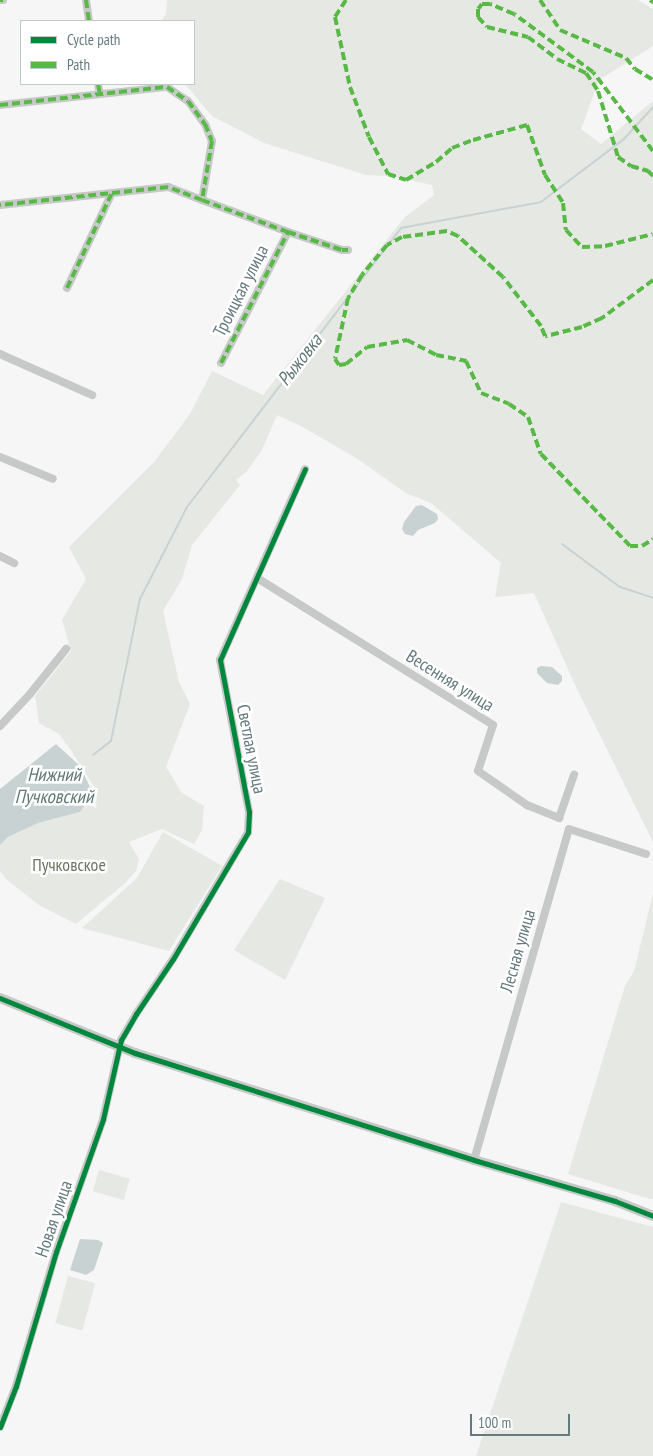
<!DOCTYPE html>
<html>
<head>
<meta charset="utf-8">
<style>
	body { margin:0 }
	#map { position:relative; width:653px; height:1456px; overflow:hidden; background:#f6f6f6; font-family:"PT Sans Narrow",sans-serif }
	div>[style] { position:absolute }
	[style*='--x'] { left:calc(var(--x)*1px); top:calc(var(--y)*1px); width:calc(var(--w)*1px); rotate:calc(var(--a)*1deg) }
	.green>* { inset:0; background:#e6e8e3; transform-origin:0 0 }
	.water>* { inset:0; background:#c8d2d2 }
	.stream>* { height:2px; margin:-1px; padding:0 1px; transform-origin:1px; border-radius:1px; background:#c8d2d2 }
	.minor>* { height:8px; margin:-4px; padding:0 4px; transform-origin:4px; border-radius:4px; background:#c7c9c9 }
	.tertiary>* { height:10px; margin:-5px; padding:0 5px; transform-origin:5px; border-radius:5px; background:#c7c9c9 }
	.quiet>* { height:4px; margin-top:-2px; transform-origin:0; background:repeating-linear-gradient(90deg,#58b947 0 8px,transparent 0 12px) }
	.cycleway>* { height:5px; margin:-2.5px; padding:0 2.5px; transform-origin:2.5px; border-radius:2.5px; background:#00873e }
	span { translate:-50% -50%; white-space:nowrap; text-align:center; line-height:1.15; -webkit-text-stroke:5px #fff; paint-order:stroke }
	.street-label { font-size:18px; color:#657a7d }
	.park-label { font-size:18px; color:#6c7563 }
	.water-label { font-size:19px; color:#607876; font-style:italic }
	.legend { position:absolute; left:20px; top:20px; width:175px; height:65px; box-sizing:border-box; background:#fff; border:1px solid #c1cacb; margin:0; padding:6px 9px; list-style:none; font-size:15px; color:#657a7d }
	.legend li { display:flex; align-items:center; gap:10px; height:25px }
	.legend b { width:25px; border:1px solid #c1cacb }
	.scale { position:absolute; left:470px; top:1414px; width:100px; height:22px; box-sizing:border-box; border:2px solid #657a7d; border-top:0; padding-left:6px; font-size:15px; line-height:18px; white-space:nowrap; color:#657a7d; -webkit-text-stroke:4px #fff; paint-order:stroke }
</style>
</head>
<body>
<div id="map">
	<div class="green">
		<i style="clip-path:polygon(167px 0,638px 0,653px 9px,653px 46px,599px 80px,581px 129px,601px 144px,653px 101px,653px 842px,575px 685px,534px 593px,495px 597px,501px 563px,431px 503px,406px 493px,356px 458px,299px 425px,277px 415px,261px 452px,246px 472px,236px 480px,240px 485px,192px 545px,182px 579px,163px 611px,179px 682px,190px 704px,166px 767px,182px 793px,204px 806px,202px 830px,194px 844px,162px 829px,129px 842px,139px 859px,136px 871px,125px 883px,76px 924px,39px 905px,6px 879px,0 871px,0 845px,8px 837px,38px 823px,80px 812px,88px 800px,96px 809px,97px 791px,70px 749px,59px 734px,39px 723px,35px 696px,71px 651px,62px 620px,86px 579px,69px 547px,154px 462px,190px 414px,212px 371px,263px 395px,405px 217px,434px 195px,432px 185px,390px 176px,366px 175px,264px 143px,212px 116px,185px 84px,194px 84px,194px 21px,161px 21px,166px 14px)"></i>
		<i style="clip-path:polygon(163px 832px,222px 866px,169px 951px,82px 928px,137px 878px)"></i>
		<i style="clip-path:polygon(280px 879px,325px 898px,285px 980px,234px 950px)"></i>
		<i style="clip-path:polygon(653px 894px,653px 1199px,650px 1199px,568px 1174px,625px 986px,634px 971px)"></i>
		<i style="left:99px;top:1170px;width:32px;height:22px;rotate:16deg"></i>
		<i style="clip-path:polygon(561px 1202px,653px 1227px,653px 1456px,476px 1456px)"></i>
		<i style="left:68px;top:1276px;width:28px;height:49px;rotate:15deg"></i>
	</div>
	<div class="water">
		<i style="clip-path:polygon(422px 505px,437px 514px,438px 519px,435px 523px,418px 530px,413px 536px,405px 534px,402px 529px,404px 522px,416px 506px)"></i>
		<i style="clip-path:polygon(541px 666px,552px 667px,562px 676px,562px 681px,558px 685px,547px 683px,537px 673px,537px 668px)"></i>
		<i style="clip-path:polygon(56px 744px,80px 766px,91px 789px,88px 800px,80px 812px,38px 823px,8px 837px,0 845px,0 789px)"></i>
		<i style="clip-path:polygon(80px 1239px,98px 1240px,103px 1243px,94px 1270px,86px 1275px,70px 1270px)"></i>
	</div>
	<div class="stream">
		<i style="--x:562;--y:544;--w:72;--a:36.6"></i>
		<i style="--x:620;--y:587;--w:35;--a:18"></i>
		<i style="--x:93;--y:755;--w:23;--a:-38"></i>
		<i style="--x:111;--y:741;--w:145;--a:-78.5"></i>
		<i style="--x:140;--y:599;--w:103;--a:-62.9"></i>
		<i style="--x:187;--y:507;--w:352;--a:-52.5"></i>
		<i style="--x:401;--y:228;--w:142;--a:-10.5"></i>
		<i style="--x:541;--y:202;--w:104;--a:-37.2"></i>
		<i style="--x:624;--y:139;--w:43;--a:-47.8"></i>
	</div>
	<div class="minor">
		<i style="--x:0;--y:0;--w:3;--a:0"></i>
		<i style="--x:86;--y:0;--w:21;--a:82"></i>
		<i style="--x:98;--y:84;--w:10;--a:79"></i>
		<i style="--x:0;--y:105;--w:168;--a:-6.2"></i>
		<i style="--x:167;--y:87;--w:25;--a:34"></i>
		<i style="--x:188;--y:101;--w:29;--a:54"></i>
		<i style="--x:205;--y:124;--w:18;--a:68"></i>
		<i style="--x:212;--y:141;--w:60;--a:99.6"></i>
		<i style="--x:202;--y:200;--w:36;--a:-159"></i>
		<i style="--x:168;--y:187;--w:169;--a:173.9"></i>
		<i style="--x:202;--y:200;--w:92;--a:20.4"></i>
		<i style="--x:288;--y:232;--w:57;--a:18.4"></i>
		<i style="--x:342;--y:250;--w:6;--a:0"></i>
		<i style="--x:67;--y:288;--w:105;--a:-64.7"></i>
		<i style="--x:0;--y:354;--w:101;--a:24"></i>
		<i style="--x:221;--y:363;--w:147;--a:-62.9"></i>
		<i style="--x:0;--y:457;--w:57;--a:22.5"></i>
		<i style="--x:0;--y:556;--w:16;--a:27"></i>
		<i style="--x:257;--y:578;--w:278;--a:31.9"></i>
		<i style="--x:493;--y:725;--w:48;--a:108.1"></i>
		<i style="--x:478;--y:771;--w:60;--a:34.8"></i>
		<i style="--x:527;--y:805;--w:35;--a:22"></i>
		<i style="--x:559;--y:818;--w:46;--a:-70.8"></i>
		<i style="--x:0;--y:726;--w:44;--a:-46.8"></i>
		<i style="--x:30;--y:694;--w:58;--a:-51.3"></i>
		<i style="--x:474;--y:1160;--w:344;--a:-74"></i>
		<i style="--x:569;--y:829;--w:81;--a:18"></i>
		<i style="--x:0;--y:1427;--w:44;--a:-68.7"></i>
		<i style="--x:16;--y:1386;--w:140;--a:-73.4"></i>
		<i style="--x:56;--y:1252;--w:141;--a:-70.5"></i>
		<i style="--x:103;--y:1119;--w:81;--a:-77.2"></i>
		<i style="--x:121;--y:1040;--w:30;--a:-60"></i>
		<i style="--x:136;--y:1014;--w:66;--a:-56.1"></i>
		<i style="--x:173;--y:959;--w:147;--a:-59.4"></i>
		<i style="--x:248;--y:832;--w:20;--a:-87"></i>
		<i style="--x:249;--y:812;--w:155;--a:-100.8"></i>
		<i style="--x:220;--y:660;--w:209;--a:-66"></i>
	</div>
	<div class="tertiary">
		<i style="--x:0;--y:998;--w:146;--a:22.2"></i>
		<i style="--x:135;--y:1053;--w:355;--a:17.5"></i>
		<i style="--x:474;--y:1160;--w:147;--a:16.2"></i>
		<i style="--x:615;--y:1201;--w:41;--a:21.5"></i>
	</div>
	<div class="quiet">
		<i style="--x:0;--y:0;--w:3;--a:0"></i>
		<i style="--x:86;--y:0;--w:21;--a:82"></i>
		<i style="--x:346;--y:0;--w:20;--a:123"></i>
		<i style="--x:335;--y:17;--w:72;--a:77.9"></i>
		<i style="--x:350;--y:87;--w:53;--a:69.2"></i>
		<i style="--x:369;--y:137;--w:42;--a:62.8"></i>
		<i style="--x:388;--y:174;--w:19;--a:18"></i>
		<i style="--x:406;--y:180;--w:35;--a:-31"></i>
		<i style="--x:436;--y:162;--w:21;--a:-41"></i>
		<i style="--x:452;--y:148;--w:22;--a:-21"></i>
		<i style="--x:473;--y:140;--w:56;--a:-15.5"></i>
		<i style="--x:527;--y:125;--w:53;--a:70.2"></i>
		<i style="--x:545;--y:175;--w:33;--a:57"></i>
		<i style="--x:563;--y:203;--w:27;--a:84"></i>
		<i style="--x:566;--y:230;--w:23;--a:47"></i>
		<i style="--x:582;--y:247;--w:23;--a:-2"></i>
		<i style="--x:605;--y:246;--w:49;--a:-14"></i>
		<i style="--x:540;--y:0;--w:36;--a:56"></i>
		<i style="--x:560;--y:30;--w:72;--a:23"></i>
		<i style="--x:626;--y:58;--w:14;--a:51"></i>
		<i style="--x:635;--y:69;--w:21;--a:31"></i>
		<i style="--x:650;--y:0;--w:4;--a:34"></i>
		<i style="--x:98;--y:84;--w:10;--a:79"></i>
		<i style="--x:0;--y:105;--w:168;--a:-6.2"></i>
		<i style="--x:167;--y:87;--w:25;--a:34"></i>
		<i style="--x:188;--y:101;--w:29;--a:54"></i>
		<i style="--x:205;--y:124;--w:18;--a:68"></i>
		<i style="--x:212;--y:141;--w:60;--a:99.6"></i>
		<i style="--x:202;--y:200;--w:36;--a:-159"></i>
		<i style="--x:168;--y:187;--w:169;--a:173.9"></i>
		<i style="--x:653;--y:151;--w:99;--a:-127.2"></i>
		<i style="--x:593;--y:72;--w:98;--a:-143.7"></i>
		<i style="--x:514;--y:14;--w:26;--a:-157"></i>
		<i style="--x:490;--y:4;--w:8;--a:180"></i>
		<i style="--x:482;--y:4;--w:6;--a:129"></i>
		<i style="--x:478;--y:9;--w:8;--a:90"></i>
		<i style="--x:478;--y:17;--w:13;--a:48"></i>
		<i style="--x:487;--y:27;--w:42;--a:13.7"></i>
		<i style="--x:528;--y:37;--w:36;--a:37"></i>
		<i style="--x:557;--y:59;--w:32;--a:26"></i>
		<i style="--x:586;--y:73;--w:22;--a:56"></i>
		<i style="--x:598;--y:91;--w:69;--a:73.1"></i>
		<i style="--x:618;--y:157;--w:16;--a:35"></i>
		<i style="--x:631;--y:166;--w:18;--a:16"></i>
		<i style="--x:648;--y:171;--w:7;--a:45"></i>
		<i style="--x:202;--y:200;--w:92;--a:20.4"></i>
		<i style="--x:288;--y:232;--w:57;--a:18.4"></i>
		<i style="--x:342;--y:250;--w:6;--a:0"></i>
		<i style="--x:653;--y:280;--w:64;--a:143.3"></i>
		<i style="--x:602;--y:318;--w:22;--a:156"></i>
		<i style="--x:582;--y:327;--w:38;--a:166"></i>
		<i style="--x:545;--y:336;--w:11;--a:-112"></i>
		<i style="--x:541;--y:326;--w:62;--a:-127.8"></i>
		<i style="--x:503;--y:277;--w:61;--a:-137.7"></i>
		<i style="--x:458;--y:236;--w:12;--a:-156"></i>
		<i style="--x:447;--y:231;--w:45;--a:172.4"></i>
		<i style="--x:402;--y:237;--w:17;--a:152"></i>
		<i style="--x:387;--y:245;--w:39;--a:130"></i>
		<i style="--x:362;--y:275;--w:27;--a:121"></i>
		<i style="--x:348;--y:298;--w:62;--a:102"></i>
		<i style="--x:335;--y:359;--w:7;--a:56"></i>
		<i style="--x:339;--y:365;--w:7;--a:-8"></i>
		<i style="--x:346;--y:364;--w:27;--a:-39"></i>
		<i style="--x:367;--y:347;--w:41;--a:-9.9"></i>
		<i style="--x:407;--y:340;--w:33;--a:27"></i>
		<i style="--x:436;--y:355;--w:31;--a:11"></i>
		<i style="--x:466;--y:361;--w:35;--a:65"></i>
		<i style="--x:481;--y:393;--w:30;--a:21"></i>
		<i style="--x:509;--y:404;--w:23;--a:34"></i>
		<i style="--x:528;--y:417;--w:39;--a:71"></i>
		<i style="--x:541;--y:454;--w:128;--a:45.9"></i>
		<i style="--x:630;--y:546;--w:12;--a:0"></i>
		<i style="--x:642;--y:546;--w:13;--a:-32"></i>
		<i style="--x:67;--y:288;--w:105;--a:-64.7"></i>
		<i style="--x:221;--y:363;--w:147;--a:-62.9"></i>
	</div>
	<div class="cycleway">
		<i style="--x:0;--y:998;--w:146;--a:22.2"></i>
		<i style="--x:135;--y:1053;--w:355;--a:17.5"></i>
		<i style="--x:474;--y:1160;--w:147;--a:16.2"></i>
		<i style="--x:615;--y:1201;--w:41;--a:21.5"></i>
		<i style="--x:0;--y:1427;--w:44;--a:-68.7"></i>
		<i style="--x:16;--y:1386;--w:140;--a:-73.4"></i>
		<i style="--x:56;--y:1252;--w:141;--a:-70.5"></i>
		<i style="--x:103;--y:1119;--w:81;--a:-77.2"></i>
		<i style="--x:121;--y:1040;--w:30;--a:-60"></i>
		<i style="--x:136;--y:1014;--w:66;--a:-56.1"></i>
		<i style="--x:173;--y:959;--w:147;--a:-59.4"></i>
		<i style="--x:248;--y:832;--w:20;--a:-87"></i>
		<i style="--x:249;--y:812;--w:155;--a:-100.8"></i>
		<i style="--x:220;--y:660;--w:209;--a:-66"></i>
	</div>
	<div class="street-label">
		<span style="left:241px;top:291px;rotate:-63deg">Троицкая улица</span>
		<span style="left:450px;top:681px;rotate:32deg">Весенняя улица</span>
		<span style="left:251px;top:749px;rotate:79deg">Светлая улица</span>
		<span style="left:518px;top:951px;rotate:-74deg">Лесная улица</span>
		<span style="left:54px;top:1219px;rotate:-71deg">Новая улица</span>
	</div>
	<div class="park-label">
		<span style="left:69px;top:865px">Пучковское</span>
	</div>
	<div class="water-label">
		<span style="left:300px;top:360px;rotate:-52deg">Рыжовка</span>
		<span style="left:54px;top:786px">Нижний<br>Пучковский</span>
	</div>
	<ul class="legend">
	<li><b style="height:6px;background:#00873e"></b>Cycle path</li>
	<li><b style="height:6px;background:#58b947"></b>Path</li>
	</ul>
	<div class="scale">100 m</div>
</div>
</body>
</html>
